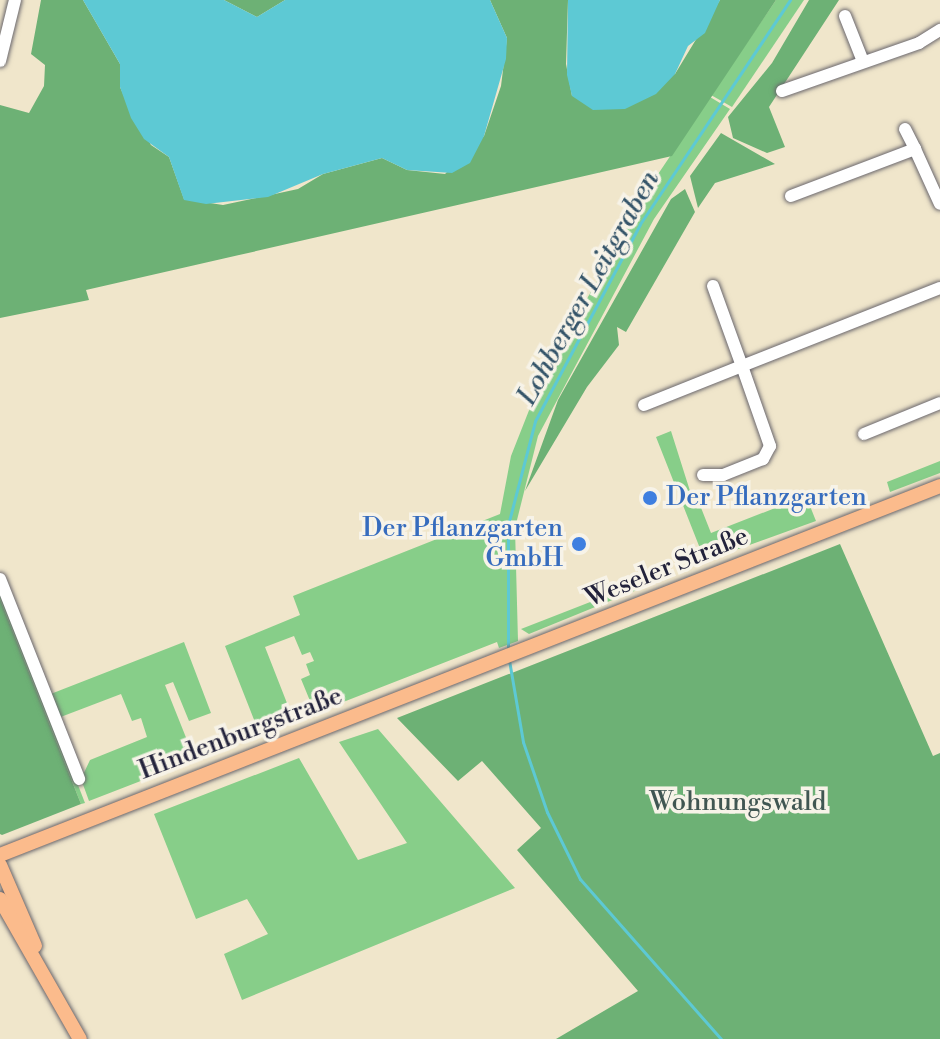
<!DOCTYPE html>
<html>
<head>
<meta charset="utf-8">
<style>
	body { margin:0 }
	#map { position:relative; width:940px; height:1039px; overflow:hidden; background:#f0e6cb; font-family:"Libre Bodoni",serif }
	div>[style] { position:absolute }
	[style*='--x'] { left:calc(var(--x)*1px); top:calc(var(--y)*1px); width:calc(var(--w)*1px); rotate:calc(var(--a)*1deg) }
	.green>* { inset:0; background:#87ce89 }
	.forest>* { inset:0; background:#6db175 }
	.water>* { inset:0; background:#5dc9d4 }
	.stream>* { height:3px; margin:-1.5px; padding:0 1.5px; transform-origin:1.5px; border-radius:1.5px; background:#5dc9d4 }
	.roads { filter:drop-shadow(0 0 2px #6a676d) drop-shadow(0 0 2px #6a676d) }
	.minor>* { height:12px; margin:-6px; padding:0 6px; transform-origin:6px; border-radius:6px; background:#fff }
	.major>* { height:14px; margin:-7px; padding:0 7px; transform-origin:7px; border-radius:7px; background:#fbbb8c }
	.dots>* { width:22px; height:22px; translate:-50% -50%; box-sizing:border-box; border:4px solid #f7f3e8; border-radius:50% }
	span { translate:-50% -50%; white-space:nowrap; text-align:center; line-height:1.15; -webkit-text-stroke:7px #f7f3e8; paint-order:stroke }
	.shop-label { font-size:26px; color:#366cbe }
	.left { translate:0 -50%; text-align:left }
	.right { translate:-100% -50%; text-align:right }
	.street-label { font-size:26px; color:#22223b }
	.park-label { font-size:26px; color:#405652 }
	.water-label { font-size:28px; color:#345469; font-style:italic }
</style>
</head>
<body>
<div id="map">
	<div class="green">
		<i style="clip-path:polygon(776px 0,804px 0,732px 107px,711px 95px)"></i>
		<i style="clip-path:polygon(710px 97px,730px 109px,654px 219px,538px 436px,515px 528px,518px 641px,499px 648px,497px 642px,315px 713px,301px 679px,310px 675px,306px 664px,314px 661px,310px 652px,302px 655px,294px 636px,265px 647px,294px 721px,260px 735px,225px 646px,300px 615px,293px 596px,500px 514px,511px 456px,539px 385px,648px 189px)"></i>
		<i style="clip-path:polygon(671px 431px,690px 491px,694px 490px,711px 533px,806px 496px,816px 521px,705px 561px,656px 437px)"></i>
		<i style="clip-path:polygon(940px 461px,940px 473px,890px 492px,887px 482px)"></i>
		<i style="clip-path:polygon(657px 576px,659px 581px,529px 634px,521px 629px)"></i>
		<i style="clip-path:polygon(0 585px,85px 803px,81px 804px,0 599px)"></i>
		<i style="clip-path:polygon(184px 642px,211px 713px,189px 721px,173px 682px,165px 685px,195px 760px,89px 801px,81px 779px,90px 760px,147px 737px,141px 718px,132px 721px,121px 694px,58px 718px,48px 695px)"></i>
		<i style="clip-path:polygon(378px 729px,515px 888px,242px 1000px,224px 954px,268px 934px,247px 899px,196px 919px,154px 814px,299px 758px,358px 860px,407px 843px,339px 742px)"></i>
	</div>
	<div class="forest">
		<i style="clip-path:polygon(41px 0,83px 0,120px 64px,120px 87px,131px 112px,151px 145px,169px 157px,184px 199px,223px 205px,298px 189px,323px 174px,382px 158px,407px 170px,445px 174px,484px 136px,501px 86px,507px 38px,490px 0,568px 0,566px 64px,572px 96px,675px 74px,720px 0,776px 0,672px 156px,86px 290px,89px 300px,0 318px,0 105px,29px 113px,44px 86px,45px 65px,31px 54px)"></i>
		<i style="clip-path:polygon(224px 0,285px 0,257px 17px)"></i>
		<i style="clip-path:polygon(809px 0,839px 0,769px 107px,785px 147px,767px 153px,733px 138px,728px 117px,772px 63px)"></i>
		<i style="clip-path:polygon(721px 133px,775px 164px,715px 183px,698px 208px,690px 176px)"></i>
		<i style="clip-path:polygon(685px 189px,695px 212px,626px 332px,617px 327px,619px 345px,587px 387px,525px 491px,558px 400px,671px 199px)"></i>
		<i style="clip-path:polygon(840px 544px,933px 756px,940px 753px,940px 1039px,556px 1039px,638px 991px,517px 850px,541px 828px,482px 761px,458px 781px,397px 718px)"></i>
		<i style="clip-path:polygon(0 599px,81px 804px,2px 835px,0 834px)"></i>
	</div>
	<div class="water">
		<i style="clip-path:polygon(83px 0,224px 0,257px 17px,285px 0,490px 0,507px 38px,506px 59px,484px 136px,470px 163px,452px 173px,407px 170px,382px 158px,323px 174px,268px 197px,206px 204px,184px 200px,169px 157px,144px 139px,131px 118px,120px 87px,120px 64px)"></i>
		<i style="clip-path:polygon(568px 0,720px 0,705px 33px,688px 46px,675px 74px,656px 94px,625px 109px,593px 110px,572px 96px,567px 75px)"></i>
	</div>
	<div class="stream">
		<i style="--x:508;--y:648;--w:123;--a:-90"></i>
		<i style="--x:508;--y:525;--w:107;--a:-75.4"></i>
		<i style="--x:535;--y:421;--w:223;--a:-61.9"></i>
		<i style="--x:640;--y:224;--w:270;--a:-56.2"></i>
		<i style="--x:509;--y:660;--w:83;--a:80.3"></i>
		<i style="--x:523;--y:742;--w:74;--a:71.1"></i>
		<i style="--x:547;--y:812;--w:75;--a:63.8"></i>
		<i style="--x:580;--y:879;--w:213;--a:48.6"></i>
	</div>
	<div class="roads">
		<div class="minor">
			<i style="--x:845;--y:16;--w:46;--a:68.4"></i>
			<i style="--x:0;--y:61;--w:63;--a:-76.2"></i>
			<i style="--x:782;--y:91;--w:145;--a:-19.3"></i>
			<i style="--x:919;--y:43;--w:25;--a:-32"></i>
			<i style="--x:905;--y:129;--w:22;--a:63"></i>
			<i style="--x:791;--y:196;--w:133;--a:-20.8"></i>
			<i style="--x:915;--y:149;--w:60;--a:65.6"></i>
			<i style="--x:713;--y:286;--w:85;--a:70.1"></i>
			<i style="--x:742;--y:366;--w:213;--a:-21.5"></i>
			<i style="--x:644;--y:405;--w:105;--a:-21.7"></i>
			<i style="--x:742;--y:366;--w:85;--a:70.7"></i>
			<i style="--x:770;--y:446;--w:15;--a:118"></i>
			<i style="--x:763;--y:459;--w:43;--a:158.2"></i>
			<i style="--x:723;--y:475;--w:20;--a:180"></i>
			<i style="--x:864;--y:434;--w:82;--a:-22.2"></i>
			<i style="--x:0;--y:579;--w:215;--a:68.4"></i>
		</div>
		<div class="major">
			<i style="--x:0;--y:855;--w:1010;--a:-21.43"></i>
			<i style="--x:0;--y:865;--w:88;--a:66.6"></i>
			<i style="--x:0;--y:899;--w:161;--a:60.3"></i>
		</div>
	</div>
	<div class="dots">
		<i style="left:650px;top:498px;background:#3f7fe0"></i>
		<i style="left:579px;top:544px;background:#3f7fe0"></i>
	</div>
	<div class="shop-label">
		<span class="left" style="left:666px;top:498px">Der Pflanzgarten</span>
		<span class="right" style="left:563px;top:544px">Der Pflanzgarten<br>GmbH</span>
	</div>
	<div class="street-label">
		<span style="left:667px;top:568px;rotate:-22deg">Weseler Straße</span>
		<span style="left:241px;top:734px;rotate:-21deg">Hindenburgstraße</span>
	</div>
	<div class="park-label">
		<span style="left:738px;top:803px">Wohnungswald</span>
	</div>
	<div class="water-label">
		<span style="left:589px;top:288px;rotate:-61deg">Lohberger Leitgraben</span>
	</div>
</div>
</body>
</html>
